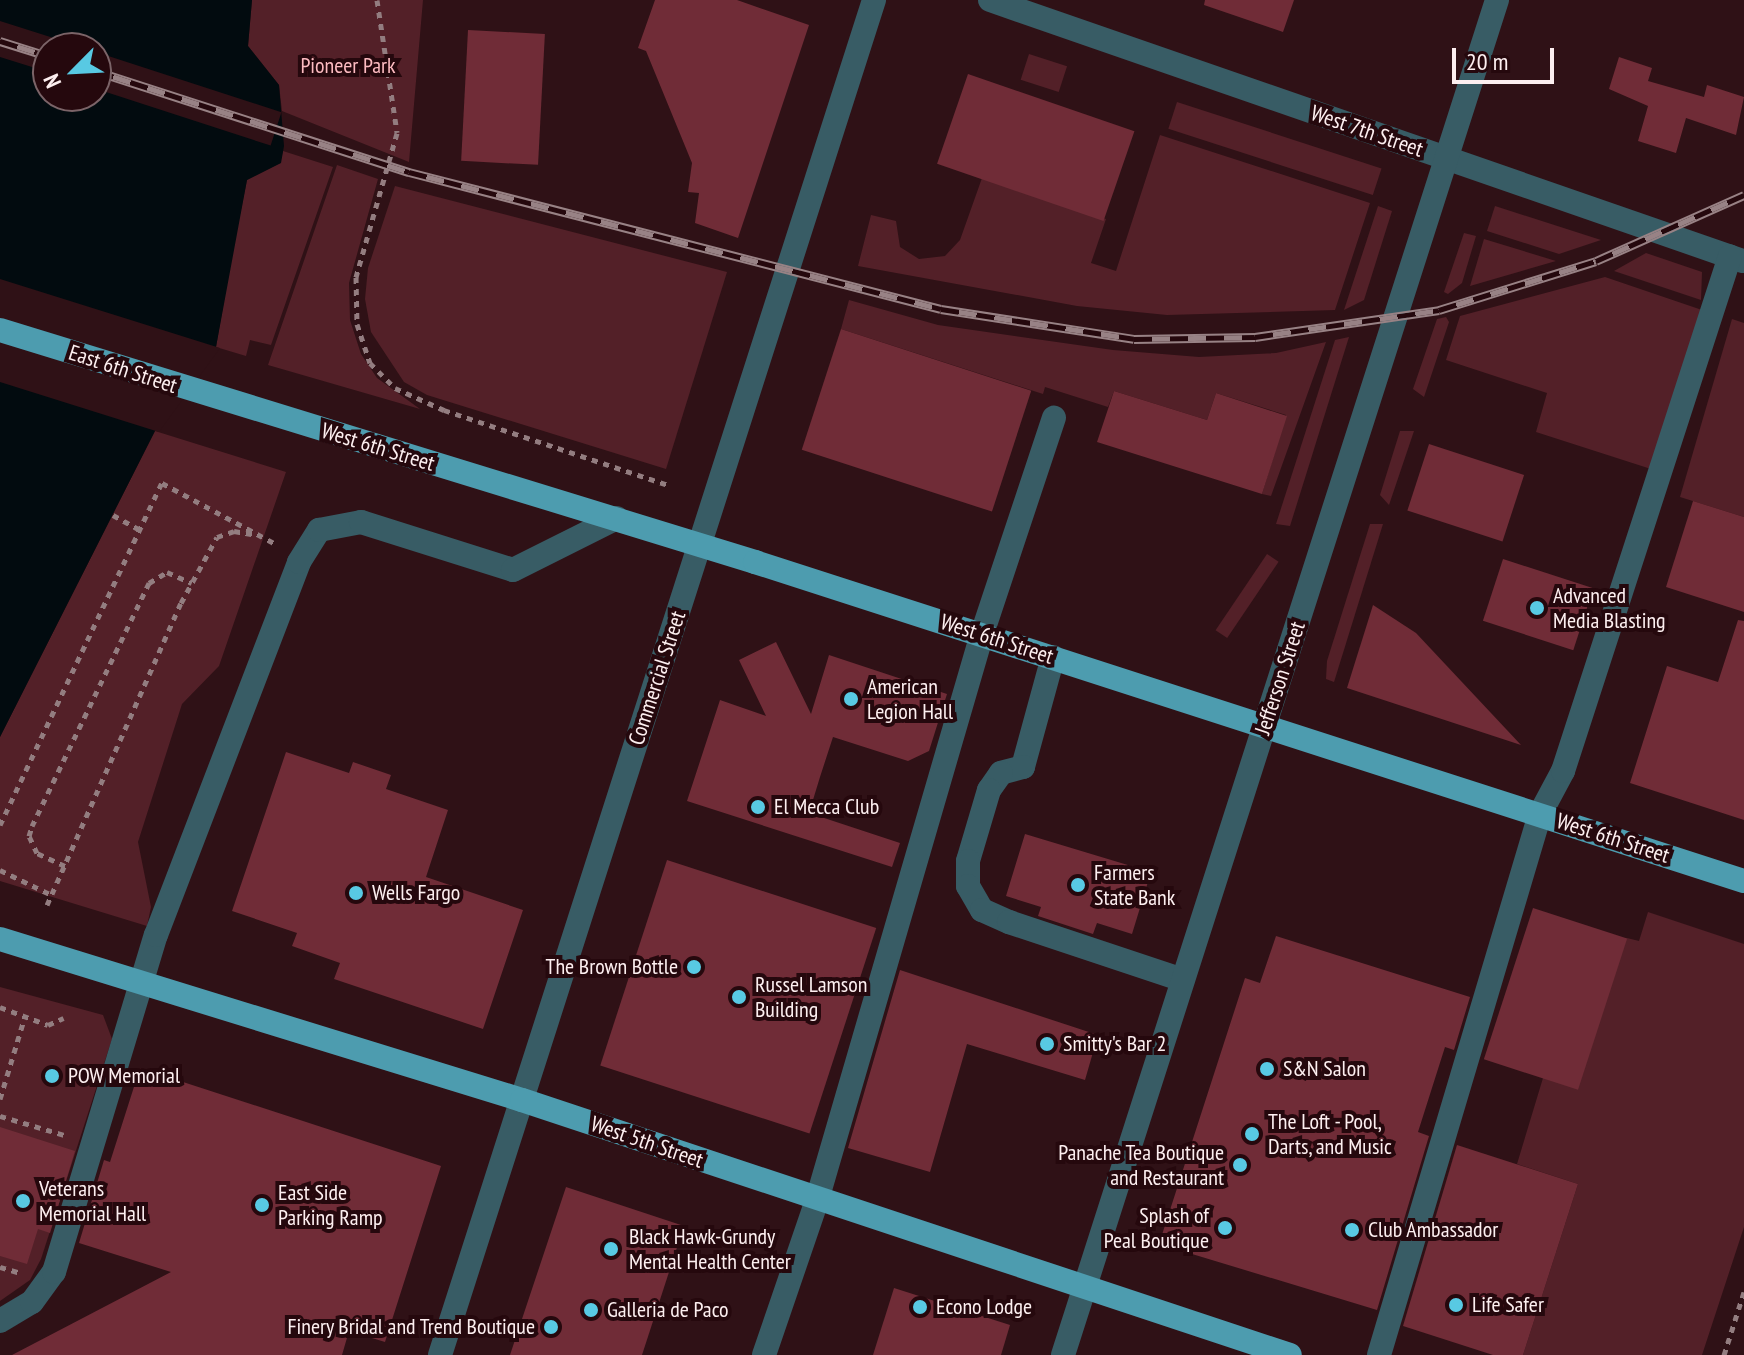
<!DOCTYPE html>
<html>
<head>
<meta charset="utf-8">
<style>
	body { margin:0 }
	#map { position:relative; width:1744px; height:1355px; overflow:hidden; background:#2f1116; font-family:"PT Sans Narrow",sans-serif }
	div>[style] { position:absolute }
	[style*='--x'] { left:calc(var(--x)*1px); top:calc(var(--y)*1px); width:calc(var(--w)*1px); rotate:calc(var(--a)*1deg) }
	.green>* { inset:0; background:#532028; transform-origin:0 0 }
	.water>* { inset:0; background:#020b0f }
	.pier>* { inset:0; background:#2f1116; transform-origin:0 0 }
	.building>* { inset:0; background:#702c37; transform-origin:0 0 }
	.path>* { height:5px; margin-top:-2.5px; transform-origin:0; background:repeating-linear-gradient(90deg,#937d80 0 6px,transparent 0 12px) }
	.minor>* { height:24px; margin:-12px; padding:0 12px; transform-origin:12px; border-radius:12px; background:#385c65 }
	.major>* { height:24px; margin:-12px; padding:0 12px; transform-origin:12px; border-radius:12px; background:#4d9caf }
	.rail>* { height:9px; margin-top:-4.5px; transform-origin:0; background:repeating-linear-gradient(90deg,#25080d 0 18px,#988285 0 36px); box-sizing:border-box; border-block:2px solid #988285 }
	.dots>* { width:22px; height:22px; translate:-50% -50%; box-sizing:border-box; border:4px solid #25080d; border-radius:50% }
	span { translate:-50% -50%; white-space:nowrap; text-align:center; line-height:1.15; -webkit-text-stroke:8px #25080d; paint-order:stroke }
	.park-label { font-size:22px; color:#fdbbc1 }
	.street-label { font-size:22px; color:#fdeff0 }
	.poi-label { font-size:22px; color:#fdeff0 }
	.left { translate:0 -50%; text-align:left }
	.right { translate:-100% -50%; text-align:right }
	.north { position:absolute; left:32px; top:32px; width:80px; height:80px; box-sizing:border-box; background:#25080d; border:2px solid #7b6468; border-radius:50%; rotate:246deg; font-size:22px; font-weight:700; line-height:32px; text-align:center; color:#fdeff0 }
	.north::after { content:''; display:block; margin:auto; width:28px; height:36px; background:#58c9e3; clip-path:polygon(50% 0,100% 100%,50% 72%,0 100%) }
	.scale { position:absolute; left:1452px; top:48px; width:102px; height:36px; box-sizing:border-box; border:4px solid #fdeff0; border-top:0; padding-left:10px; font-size:24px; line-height:28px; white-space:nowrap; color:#fdeff0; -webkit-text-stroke:6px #25080d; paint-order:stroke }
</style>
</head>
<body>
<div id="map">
	<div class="green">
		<i style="clip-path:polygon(252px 0,423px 0,409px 162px,282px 111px,279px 85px,248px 46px)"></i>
		<i style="left:1029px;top:54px;width:40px;height:27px;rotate:18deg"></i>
		<i style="left:1177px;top:102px;width:215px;height:28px;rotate:18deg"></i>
		<i style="clip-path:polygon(1160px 135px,1370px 203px,1335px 310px,1167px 315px,1077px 306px,858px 266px,871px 215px,896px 221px,900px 247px,919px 259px,945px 256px,960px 240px,982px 178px,1106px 219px,1091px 263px,1116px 271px)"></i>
		<i style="clip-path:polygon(283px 151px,333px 167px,271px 345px,250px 340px,246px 356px,216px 347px,232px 254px,247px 180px,280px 163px)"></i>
		<i style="clip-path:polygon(337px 165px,378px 179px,349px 283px,350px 320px,361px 354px,377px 378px,420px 409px,268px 365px)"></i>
		<i style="clip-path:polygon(395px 186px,727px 272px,666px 469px,427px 395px,404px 382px,371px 332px,365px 299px,368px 268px)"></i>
		<i style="clip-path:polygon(1378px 206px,1392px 211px,1364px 300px,1344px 310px)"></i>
		<i style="clip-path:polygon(1495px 206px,1601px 240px,1559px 254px,1487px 231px)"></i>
		<i style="clip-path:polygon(1464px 233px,1476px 236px,1462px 283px,1448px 294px,1444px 292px)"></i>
		<i style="clip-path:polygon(1484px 239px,1556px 261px,1470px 286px)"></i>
		<i style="clip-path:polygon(1646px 253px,1702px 272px,1701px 300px,1614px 271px)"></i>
		<i style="clip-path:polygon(1605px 277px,1702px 310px,1651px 469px,1536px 432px,1547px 393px,1446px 360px,1460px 316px)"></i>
		<i style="clip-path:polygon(849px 300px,938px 325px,1113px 350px,1199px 357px,1276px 353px,1326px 342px,1271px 496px,1262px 494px,1286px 415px,1216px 393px,1207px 420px,1114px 391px,1108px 407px,1045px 387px,1043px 394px,841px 329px)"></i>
		<i style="clip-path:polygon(1446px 317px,1449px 322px,1424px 397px,1413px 389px,1437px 319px)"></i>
		<i style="clip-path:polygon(1732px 319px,1744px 323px,1744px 517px,1680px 497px)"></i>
		<i style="clip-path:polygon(1349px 337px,1290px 526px,1276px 524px,1335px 340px)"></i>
		<i style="clip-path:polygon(155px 431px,286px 472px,219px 666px,182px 704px,138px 842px,151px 907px,147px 926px,0 881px,0 737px)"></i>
		<i style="clip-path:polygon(1400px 431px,1414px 431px,1389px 505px,1380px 495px)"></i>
		<i style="clip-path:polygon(1370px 524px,1383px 524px,1334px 682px,1326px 679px,1327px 661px)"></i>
		<i style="left:1267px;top:554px;width:14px;height:92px;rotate:34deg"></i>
		<i style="clip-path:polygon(1648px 912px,1744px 944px,1744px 1227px,1702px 1355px,1523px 1355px,1578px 1184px,1517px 1164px,1543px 1078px,1627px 938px,1639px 941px)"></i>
		<i style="clip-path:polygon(0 987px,103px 1015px,112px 1039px,41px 1259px,30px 1280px,0 1301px)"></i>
	</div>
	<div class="water">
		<i style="clip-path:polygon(evenodd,0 0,252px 0,248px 46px,279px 85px,284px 146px,281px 163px,247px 180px,216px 347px,155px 431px,0 737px,0 0,48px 48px,96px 48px,96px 96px,48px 96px,48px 48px)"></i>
	</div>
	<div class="pier">
		<i style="clip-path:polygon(0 21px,85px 48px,48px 48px,48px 72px,0 57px)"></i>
		<i style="left:96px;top:52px;width:195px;height:35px;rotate:18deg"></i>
		<i style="clip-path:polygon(0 279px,220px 348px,159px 432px,0 382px)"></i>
	</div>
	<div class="building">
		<i style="clip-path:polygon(655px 0,737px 0,809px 25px,738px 238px,695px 223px,699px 193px,688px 192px,692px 163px,646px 51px,638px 48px)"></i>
		<i style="clip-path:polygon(1205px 0,1294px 0,1283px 32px,1204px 5px)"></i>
		<i style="left:468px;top:30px;width:77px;height:131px;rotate:3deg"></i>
		<i style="clip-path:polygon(1619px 57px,1652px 68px,1648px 81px,1704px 97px,1707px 85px,1744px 97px,1736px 135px,1686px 118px,1676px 153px,1638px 141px,1648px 106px,1609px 89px)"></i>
		<i style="left:968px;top:74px;width:176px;height:95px;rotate:19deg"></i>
		<i style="left:841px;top:329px;width:200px;height:127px;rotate:18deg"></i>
		<i style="clip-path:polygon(1114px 391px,1207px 420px,1216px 393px,1287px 416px,1262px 494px,1097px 442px)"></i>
		<i style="left:1429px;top:444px;width:100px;height:70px;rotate:18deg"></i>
		<i style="clip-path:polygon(1693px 501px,1744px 517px,1744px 612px,1666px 587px)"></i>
		<i style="left:1503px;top:559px;width:95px;height:65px;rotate:18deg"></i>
		<i style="clip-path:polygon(1373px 605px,1416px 633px,1521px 745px,1347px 688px)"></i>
		<i style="clip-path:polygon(1738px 620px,1744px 621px,1744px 820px,1630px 783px,1667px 666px,1718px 682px)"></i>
		<i style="clip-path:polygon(776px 642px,811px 714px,829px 655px,947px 694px,929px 751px,908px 761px,833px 737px,820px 777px,809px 813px,900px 843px,892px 867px,687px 801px,720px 700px,766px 716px,739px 660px)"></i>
		<i style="clip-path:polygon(286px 752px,349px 773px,353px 762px,391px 775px,386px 789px,448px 810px,426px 877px,523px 910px,483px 1029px,334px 979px,340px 963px,292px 946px,297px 933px,232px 911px)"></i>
		<i style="clip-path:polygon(1025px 834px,1151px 872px,1132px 934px,1097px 923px,1093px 934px,1038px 916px,1041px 907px,1006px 896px)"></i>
		<i style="left:667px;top:860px;width:220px;height:216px;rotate:18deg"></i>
		<i style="left:1533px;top:908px;width:99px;height:159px;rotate:18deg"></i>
		<i style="clip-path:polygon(1276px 936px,1470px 997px,1454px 1050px,1445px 1047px,1418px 1132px,1429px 1136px,1377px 1310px,1159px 1244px,1245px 978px,1260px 983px)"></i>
		<i style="clip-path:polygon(900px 970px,1098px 1035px,1085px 1080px,967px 1044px,930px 1172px,848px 1148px)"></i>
		<i style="clip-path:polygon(140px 1068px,441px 1166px,385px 1342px,349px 1331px,342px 1355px,12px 1355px,171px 1272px,79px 1243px,104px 1160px,110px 1162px)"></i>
		<i style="clip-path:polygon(0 1127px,75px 1151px,50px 1233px,38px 1229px,27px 1264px,0 1256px)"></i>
		<i style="clip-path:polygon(1457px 1145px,1578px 1184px,1523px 1355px,1493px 1355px,1403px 1326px)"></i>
		<i style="clip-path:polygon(566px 1187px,684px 1226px,642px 1355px,510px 1355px)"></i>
		<i style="clip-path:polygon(894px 1288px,1010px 1325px,1001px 1355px,873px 1355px)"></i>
	</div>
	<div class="path">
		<i style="--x:377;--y:0;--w:134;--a:81.4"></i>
		<i style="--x:397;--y:133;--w:150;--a:105.9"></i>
		<i style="--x:356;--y:277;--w:47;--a:88.8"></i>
		<i style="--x:357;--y:324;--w:41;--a:71.6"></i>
		<i style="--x:370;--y:363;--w:35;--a:45"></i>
		<i style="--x:395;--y:388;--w:54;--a:24.2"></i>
		<i style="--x:444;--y:410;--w:236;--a:18.5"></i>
		<i style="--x:113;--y:515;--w:31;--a:29"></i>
		<i style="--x:0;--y:825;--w:378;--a:-64.7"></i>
		<i style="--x:162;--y:483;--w:129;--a:28.2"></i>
		<i style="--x:65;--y:866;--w:31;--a:-155"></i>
		<i style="--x:37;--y:853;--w:19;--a:-115"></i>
		<i style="--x:29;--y:836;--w:10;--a:-73"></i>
		<i style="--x:32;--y:826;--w:270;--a:-64.3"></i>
		<i style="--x:149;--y:583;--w:21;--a:-31"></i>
		<i style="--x:167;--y:572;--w:27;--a:24"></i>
		<i style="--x:0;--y:870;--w:58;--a:25.7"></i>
		<i style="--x:47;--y:905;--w:330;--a:-66.1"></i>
		<i style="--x:181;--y:603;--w:75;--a:-61.4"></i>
		<i style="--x:217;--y:537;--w:18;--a:-19"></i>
		<i style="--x:234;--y:531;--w:22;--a:10"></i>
		<i style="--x:0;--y:1007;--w:51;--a:20.6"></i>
		<i style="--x:48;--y:1025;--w:17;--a:-24"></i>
		<i style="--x:0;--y:1099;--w:87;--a:-73.2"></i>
		<i style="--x:0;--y:1116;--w:71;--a:16.4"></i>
		<i style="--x:0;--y:1267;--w:19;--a:16"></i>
		<i style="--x:1724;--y:1355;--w:66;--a:-72.4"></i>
	</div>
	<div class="minor">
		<i style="--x:990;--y:0;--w:797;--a:19.12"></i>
		<i style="--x:1053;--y:657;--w:114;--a:105.3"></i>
		<i style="--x:1023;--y:767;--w:23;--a:165"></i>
		<i style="--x:1001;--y:773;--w:21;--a:125"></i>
		<i style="--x:989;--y:790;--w:74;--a:106.5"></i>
		<i style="--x:968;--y:861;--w:25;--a:90"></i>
		<i style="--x:968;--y:886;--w:28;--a:60"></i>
		<i style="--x:982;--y:910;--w:30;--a:24"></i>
		<i style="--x:1009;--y:922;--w:183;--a:18.4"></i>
		<i style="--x:0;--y:1321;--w:37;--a:-31"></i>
		<i style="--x:32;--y:1302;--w:37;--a:-54"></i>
		<i style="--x:54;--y:1272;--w:352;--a:-73.2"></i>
		<i style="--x:156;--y:935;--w:399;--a:-69"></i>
		<i style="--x:299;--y:562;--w:38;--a:-58"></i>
		<i style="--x:319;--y:530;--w:43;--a:-10.8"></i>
		<i style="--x:361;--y:522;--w:159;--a:17.5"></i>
		<i style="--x:513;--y:570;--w:116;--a:-26.6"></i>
		<i style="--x:440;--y:1355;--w:1423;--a:-72.24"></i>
		<i style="--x:764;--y:1355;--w:164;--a:-71.1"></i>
		<i style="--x:817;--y:1200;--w:590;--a:-73.75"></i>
		<i style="--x:982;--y:634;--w:228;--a:-71.6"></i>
		<i style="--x:1063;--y:1355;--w:1423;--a:-72.24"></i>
		<i style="--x:1379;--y:1355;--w:564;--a:-73.43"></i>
		<i style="--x:1540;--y:814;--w:49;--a:-61.9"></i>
		<i style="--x:1563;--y:771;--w:541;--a:-72.03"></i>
	</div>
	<div class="major">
		<i style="--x:0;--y:330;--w:790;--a:17.08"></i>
		<i style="--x:755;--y:562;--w:1039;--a:17.88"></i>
		<i style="--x:0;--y:939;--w:546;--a:17.14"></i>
		<i style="--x:522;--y:1100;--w:809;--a:18.37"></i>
	</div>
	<div class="rail">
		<i style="--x:0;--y:41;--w:50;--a:17.4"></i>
		<i style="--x:96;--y:71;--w:329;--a:17.9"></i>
		<i style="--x:409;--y:172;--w:549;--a:14.44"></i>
		<i style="--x:941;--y:309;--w:195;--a:8.8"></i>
		<i style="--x:1134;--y:339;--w:121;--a:-0.9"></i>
		<i style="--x:1255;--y:337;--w:186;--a:-8.3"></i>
		<i style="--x:1439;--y:310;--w:164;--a:-17.3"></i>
		<i style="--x:1596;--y:261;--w:162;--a:-24"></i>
	</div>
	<div class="dots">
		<i style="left:1537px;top:608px;background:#58c9e3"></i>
		<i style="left:851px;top:699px;background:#58c9e3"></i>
		<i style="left:758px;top:807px;background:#58c9e3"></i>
		<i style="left:1078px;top:885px;background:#58c9e3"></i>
		<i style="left:356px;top:893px;background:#58c9e3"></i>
		<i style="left:694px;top:967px;background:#58c9e3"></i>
		<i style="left:739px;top:997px;background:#58c9e3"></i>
		<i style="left:1047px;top:1044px;background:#58c9e3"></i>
		<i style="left:1267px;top:1069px;background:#58c9e3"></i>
		<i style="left:52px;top:1076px;background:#58c9e3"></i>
		<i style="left:1252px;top:1134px;background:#58c9e3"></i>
		<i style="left:1240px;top:1165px;background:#58c9e3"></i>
		<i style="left:23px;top:1201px;background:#58c9e3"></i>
		<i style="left:262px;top:1205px;background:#58c9e3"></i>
		<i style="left:1225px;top:1228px;background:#58c9e3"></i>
		<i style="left:1352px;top:1230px;background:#58c9e3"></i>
		<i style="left:611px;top:1249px;background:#58c9e3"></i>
		<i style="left:1456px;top:1305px;background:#58c9e3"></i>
		<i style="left:920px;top:1307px;background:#58c9e3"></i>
		<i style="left:591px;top:1310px;background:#58c9e3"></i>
		<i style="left:551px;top:1327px;background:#58c9e3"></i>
	</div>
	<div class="park-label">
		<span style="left:348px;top:66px">Pioneer Park</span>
	</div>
	<div class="street-label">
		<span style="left:1367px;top:131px;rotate:19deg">West 7th Street</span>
		<span style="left:123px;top:369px;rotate:18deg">East 6th Street</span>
		<span style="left:378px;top:447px;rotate:17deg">West 6th Street</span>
		<span style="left:997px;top:639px;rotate:18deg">West 6th Street</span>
		<span style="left:657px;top:678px;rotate:-72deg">Commercial Street</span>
		<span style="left:1280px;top:678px;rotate:-72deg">Jefferson Street</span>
		<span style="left:1613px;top:838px;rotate:18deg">West 6th Street</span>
		<span style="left:647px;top:1142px;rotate:19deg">West 5th Street</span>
	</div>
	<div class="poi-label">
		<span class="left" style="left:1553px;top:608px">Advanced<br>Media Blasting</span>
		<span class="left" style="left:867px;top:699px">American<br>Legion Hall</span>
		<span class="left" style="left:774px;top:807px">El Mecca Club</span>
		<span class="left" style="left:1094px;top:885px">Farmers<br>State Bank</span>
		<span class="left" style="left:372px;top:893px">Wells Fargo</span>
		<span class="right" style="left:678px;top:967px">The Brown Bottle</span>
		<span class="left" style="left:755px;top:997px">Russel Lamson<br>Building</span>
		<span class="left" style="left:1063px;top:1044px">Smitty's Bar 2</span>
		<span class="left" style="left:1283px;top:1069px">S&amp;N Salon</span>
		<span class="left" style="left:68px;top:1076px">POW Memorial</span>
		<span class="left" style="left:1268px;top:1134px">The Loft - Pool,<br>Darts, and Music</span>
		<span class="right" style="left:1224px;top:1165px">Panache Tea Boutique<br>and Restaurant</span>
		<span class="left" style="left:39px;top:1201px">Veterans<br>Memorial Hall</span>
		<span class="left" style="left:278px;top:1205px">East Side<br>Parking Ramp</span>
		<span class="right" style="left:1209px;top:1228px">Splash of<br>Peal Boutique</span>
		<span class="left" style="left:1368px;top:1230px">Club Ambassador</span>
		<span class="left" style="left:629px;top:1249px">Black Hawk-Grundy<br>Mental Health Center</span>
		<span class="left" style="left:1472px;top:1305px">Life Safer</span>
		<span class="left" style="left:936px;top:1307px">Econo Lodge</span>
		<span class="left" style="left:607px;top:1310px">Galleria de Paco</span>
		<span class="right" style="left:535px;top:1327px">Finery Bridal and Trend Boutique</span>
	</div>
	<div class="north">N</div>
	<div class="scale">20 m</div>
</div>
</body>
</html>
